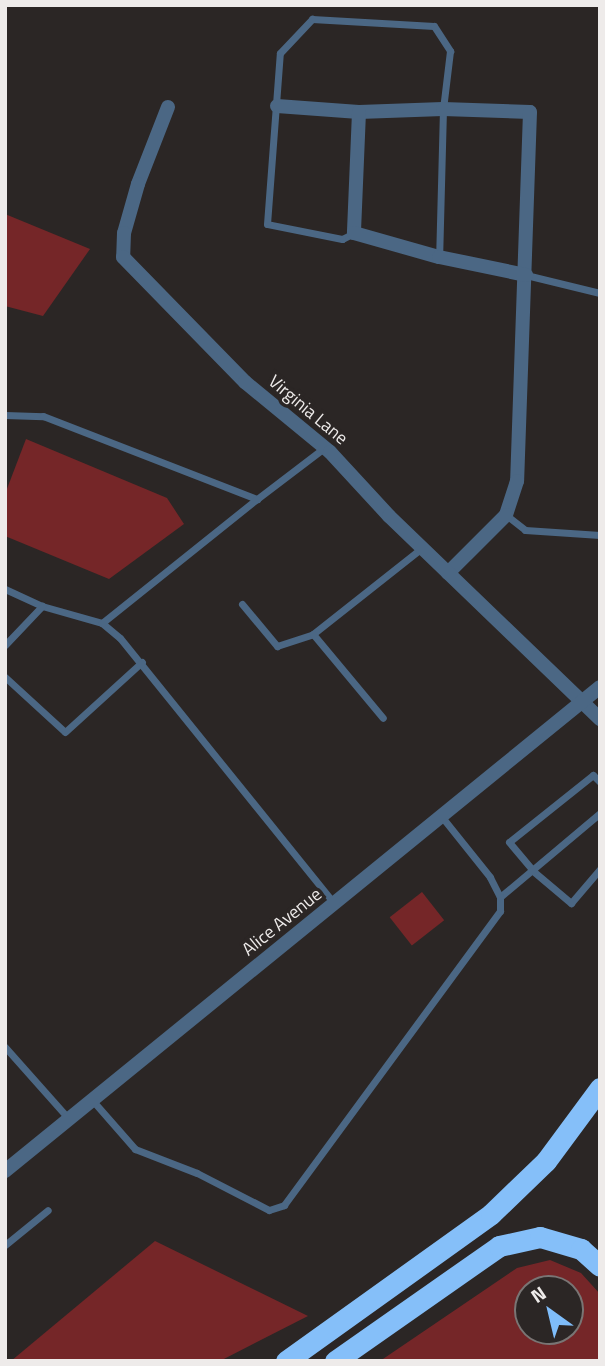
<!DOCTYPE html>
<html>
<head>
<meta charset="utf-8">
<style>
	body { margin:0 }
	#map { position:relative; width:605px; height:1366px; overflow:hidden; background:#2b2625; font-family:"Titillium Web",sans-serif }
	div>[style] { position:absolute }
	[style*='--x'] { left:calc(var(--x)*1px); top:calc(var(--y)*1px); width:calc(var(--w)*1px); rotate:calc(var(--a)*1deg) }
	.green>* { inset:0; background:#752628; transform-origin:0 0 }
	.lane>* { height:7px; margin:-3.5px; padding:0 3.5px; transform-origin:3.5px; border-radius:3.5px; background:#4b6784 }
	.street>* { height:14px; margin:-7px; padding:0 7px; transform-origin:7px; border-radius:7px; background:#4b6784 }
	.highway>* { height:21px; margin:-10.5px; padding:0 10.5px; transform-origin:10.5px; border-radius:10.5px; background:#85bff9 }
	span { translate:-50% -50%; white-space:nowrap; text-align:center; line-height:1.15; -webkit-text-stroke:7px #2b2625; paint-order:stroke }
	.street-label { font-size:18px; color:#eeebea }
	.frame { position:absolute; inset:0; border:7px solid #eeebea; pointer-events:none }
	.north { position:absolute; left:514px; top:1275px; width:70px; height:70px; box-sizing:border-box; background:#2b2625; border:2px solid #797574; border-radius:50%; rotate:326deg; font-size:19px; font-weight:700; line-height:28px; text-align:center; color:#eeebea }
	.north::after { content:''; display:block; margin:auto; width:24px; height:32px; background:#7fbdfa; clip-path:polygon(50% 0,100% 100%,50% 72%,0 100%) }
</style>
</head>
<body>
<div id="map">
	<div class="green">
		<i style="clip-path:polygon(5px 214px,90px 249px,43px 316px,5px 306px)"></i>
		<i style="clip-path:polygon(26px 439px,167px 498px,184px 524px,109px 579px,5px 536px,5px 494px)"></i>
		<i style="left:422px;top:892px;width:36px;height:41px;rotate:52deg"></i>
		<i style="clip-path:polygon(155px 1241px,308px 1316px,220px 1361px,11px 1361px)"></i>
		<i style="clip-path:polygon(evenodd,550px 1260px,581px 1273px,600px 1294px,600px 1361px,380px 1361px,517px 1268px,550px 1260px,570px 1289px,570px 1331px,528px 1331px,528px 1289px,570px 1289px)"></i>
	</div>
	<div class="lane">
		<i style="--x:354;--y:233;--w:13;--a:153"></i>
		<i style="--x:342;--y:239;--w:76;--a:-168.7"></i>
		<i style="--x:267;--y:224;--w:171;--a:-85.7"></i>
		<i style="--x:280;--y:53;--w:47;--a:-46.7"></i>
		<i style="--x:312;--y:19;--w:122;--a:3.3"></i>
		<i style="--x:434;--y:26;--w:30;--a:57"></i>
		<i style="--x:450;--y:51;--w:58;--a:96.9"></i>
		<i style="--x:443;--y:109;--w:148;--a:91.5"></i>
		<i style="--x:526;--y:275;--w:76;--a:13.7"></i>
		<i style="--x:5;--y:415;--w:38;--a:2"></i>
		<i style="--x:43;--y:416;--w:230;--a:21.2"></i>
		<i style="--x:257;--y:499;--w:84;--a:-37.3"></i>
		<i style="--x:506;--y:515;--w:24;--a:38"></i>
		<i style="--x:525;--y:530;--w:75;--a:3.8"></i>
		<i style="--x:5;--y:589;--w:41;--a:24.7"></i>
		<i style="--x:42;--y:606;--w:62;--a:15.8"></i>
		<i style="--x:102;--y:623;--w:23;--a:40"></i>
		<i style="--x:120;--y:638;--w:341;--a:51.1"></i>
		<i style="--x:242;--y:604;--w:55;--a:50.2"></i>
		<i style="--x:277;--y:646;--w:38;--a:-18"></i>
		<i style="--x:313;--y:634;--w:139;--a:-38.3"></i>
		<i style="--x:102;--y:623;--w:198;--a:-38.7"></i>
		<i style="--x:313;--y:634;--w:109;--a:50.2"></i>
		<i style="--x:5;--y:645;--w:54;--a:-46.5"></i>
		<i style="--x:5;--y:677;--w:81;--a:42.5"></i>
		<i style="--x:65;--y:732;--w:104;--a:-42.3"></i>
		<i style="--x:600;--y:782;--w:10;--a:-135"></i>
		<i style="--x:593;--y:775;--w:107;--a:141.4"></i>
		<i style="--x:509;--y:842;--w:38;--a:50"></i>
		<i style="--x:533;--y:871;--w:50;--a:40.1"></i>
		<i style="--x:571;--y:903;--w:45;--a:-49.5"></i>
		<i style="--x:500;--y:897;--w:131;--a:-40"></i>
		<i style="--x:5;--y:1047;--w:96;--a:48.4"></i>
		<i style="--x:93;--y:1101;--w:64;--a:48.8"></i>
		<i style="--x:135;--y:1149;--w:66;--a:21.2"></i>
		<i style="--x:197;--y:1173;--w:81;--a:27.2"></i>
		<i style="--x:269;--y:1210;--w:16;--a:-18"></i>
		<i style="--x:284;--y:1205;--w:365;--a:-53.7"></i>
		<i style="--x:500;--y:911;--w:14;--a:-90"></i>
		<i style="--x:500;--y:897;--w:22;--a:-117"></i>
		<i style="--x:490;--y:877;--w:77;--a:-128.7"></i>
		<i style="--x:5;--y:1245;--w:55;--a:-39.1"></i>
	</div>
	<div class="street">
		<i style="--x:277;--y:106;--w:82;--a:4.2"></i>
		<i style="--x:359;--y:112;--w:84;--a:-2"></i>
		<i style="--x:443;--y:109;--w:87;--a:2"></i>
		<i style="--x:530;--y:112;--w:369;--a:92"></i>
		<i style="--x:517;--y:481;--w:36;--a:108"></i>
		<i style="--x:506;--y:515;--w:82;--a:135"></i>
		<i style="--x:168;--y:107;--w:83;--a:111.3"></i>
		<i style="--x:138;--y:184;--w:51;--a:105.9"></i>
		<i style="--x:124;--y:233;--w:24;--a:92"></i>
		<i style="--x:123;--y:257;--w:175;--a:45.7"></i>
		<i style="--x:245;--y:382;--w:110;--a:39.5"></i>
		<i style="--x:330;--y:452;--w:87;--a:47.3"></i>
		<i style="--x:389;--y:516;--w:293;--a:43.9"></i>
		<i style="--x:359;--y:112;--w:121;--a:92.4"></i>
		<i style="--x:354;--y:233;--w:88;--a:15.8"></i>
		<i style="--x:439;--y:257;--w:89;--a:11.7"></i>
		<i style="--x:5;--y:1171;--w:767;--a:-39.13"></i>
	</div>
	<div class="highway">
		<i style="--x:286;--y:1361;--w:252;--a:-35.6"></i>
		<i style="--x:491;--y:1214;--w:76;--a:-43.9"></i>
		<i style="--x:546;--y:1161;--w:91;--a:-53.5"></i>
		<i style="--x:335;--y:1361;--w:200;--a:-35"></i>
		<i style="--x:499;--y:1246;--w:42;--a:-12.4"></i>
		<i style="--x:540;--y:1237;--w:43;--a:16.3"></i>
		<i style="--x:581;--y:1249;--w:25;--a:42"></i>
	</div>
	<div class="street-label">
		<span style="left:308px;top:410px;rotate:40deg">Virginia Lane</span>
		<span style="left:282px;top:922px;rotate:-39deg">Alice Avenue</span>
	</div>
	<div class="frame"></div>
	<div class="north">N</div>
</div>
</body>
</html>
